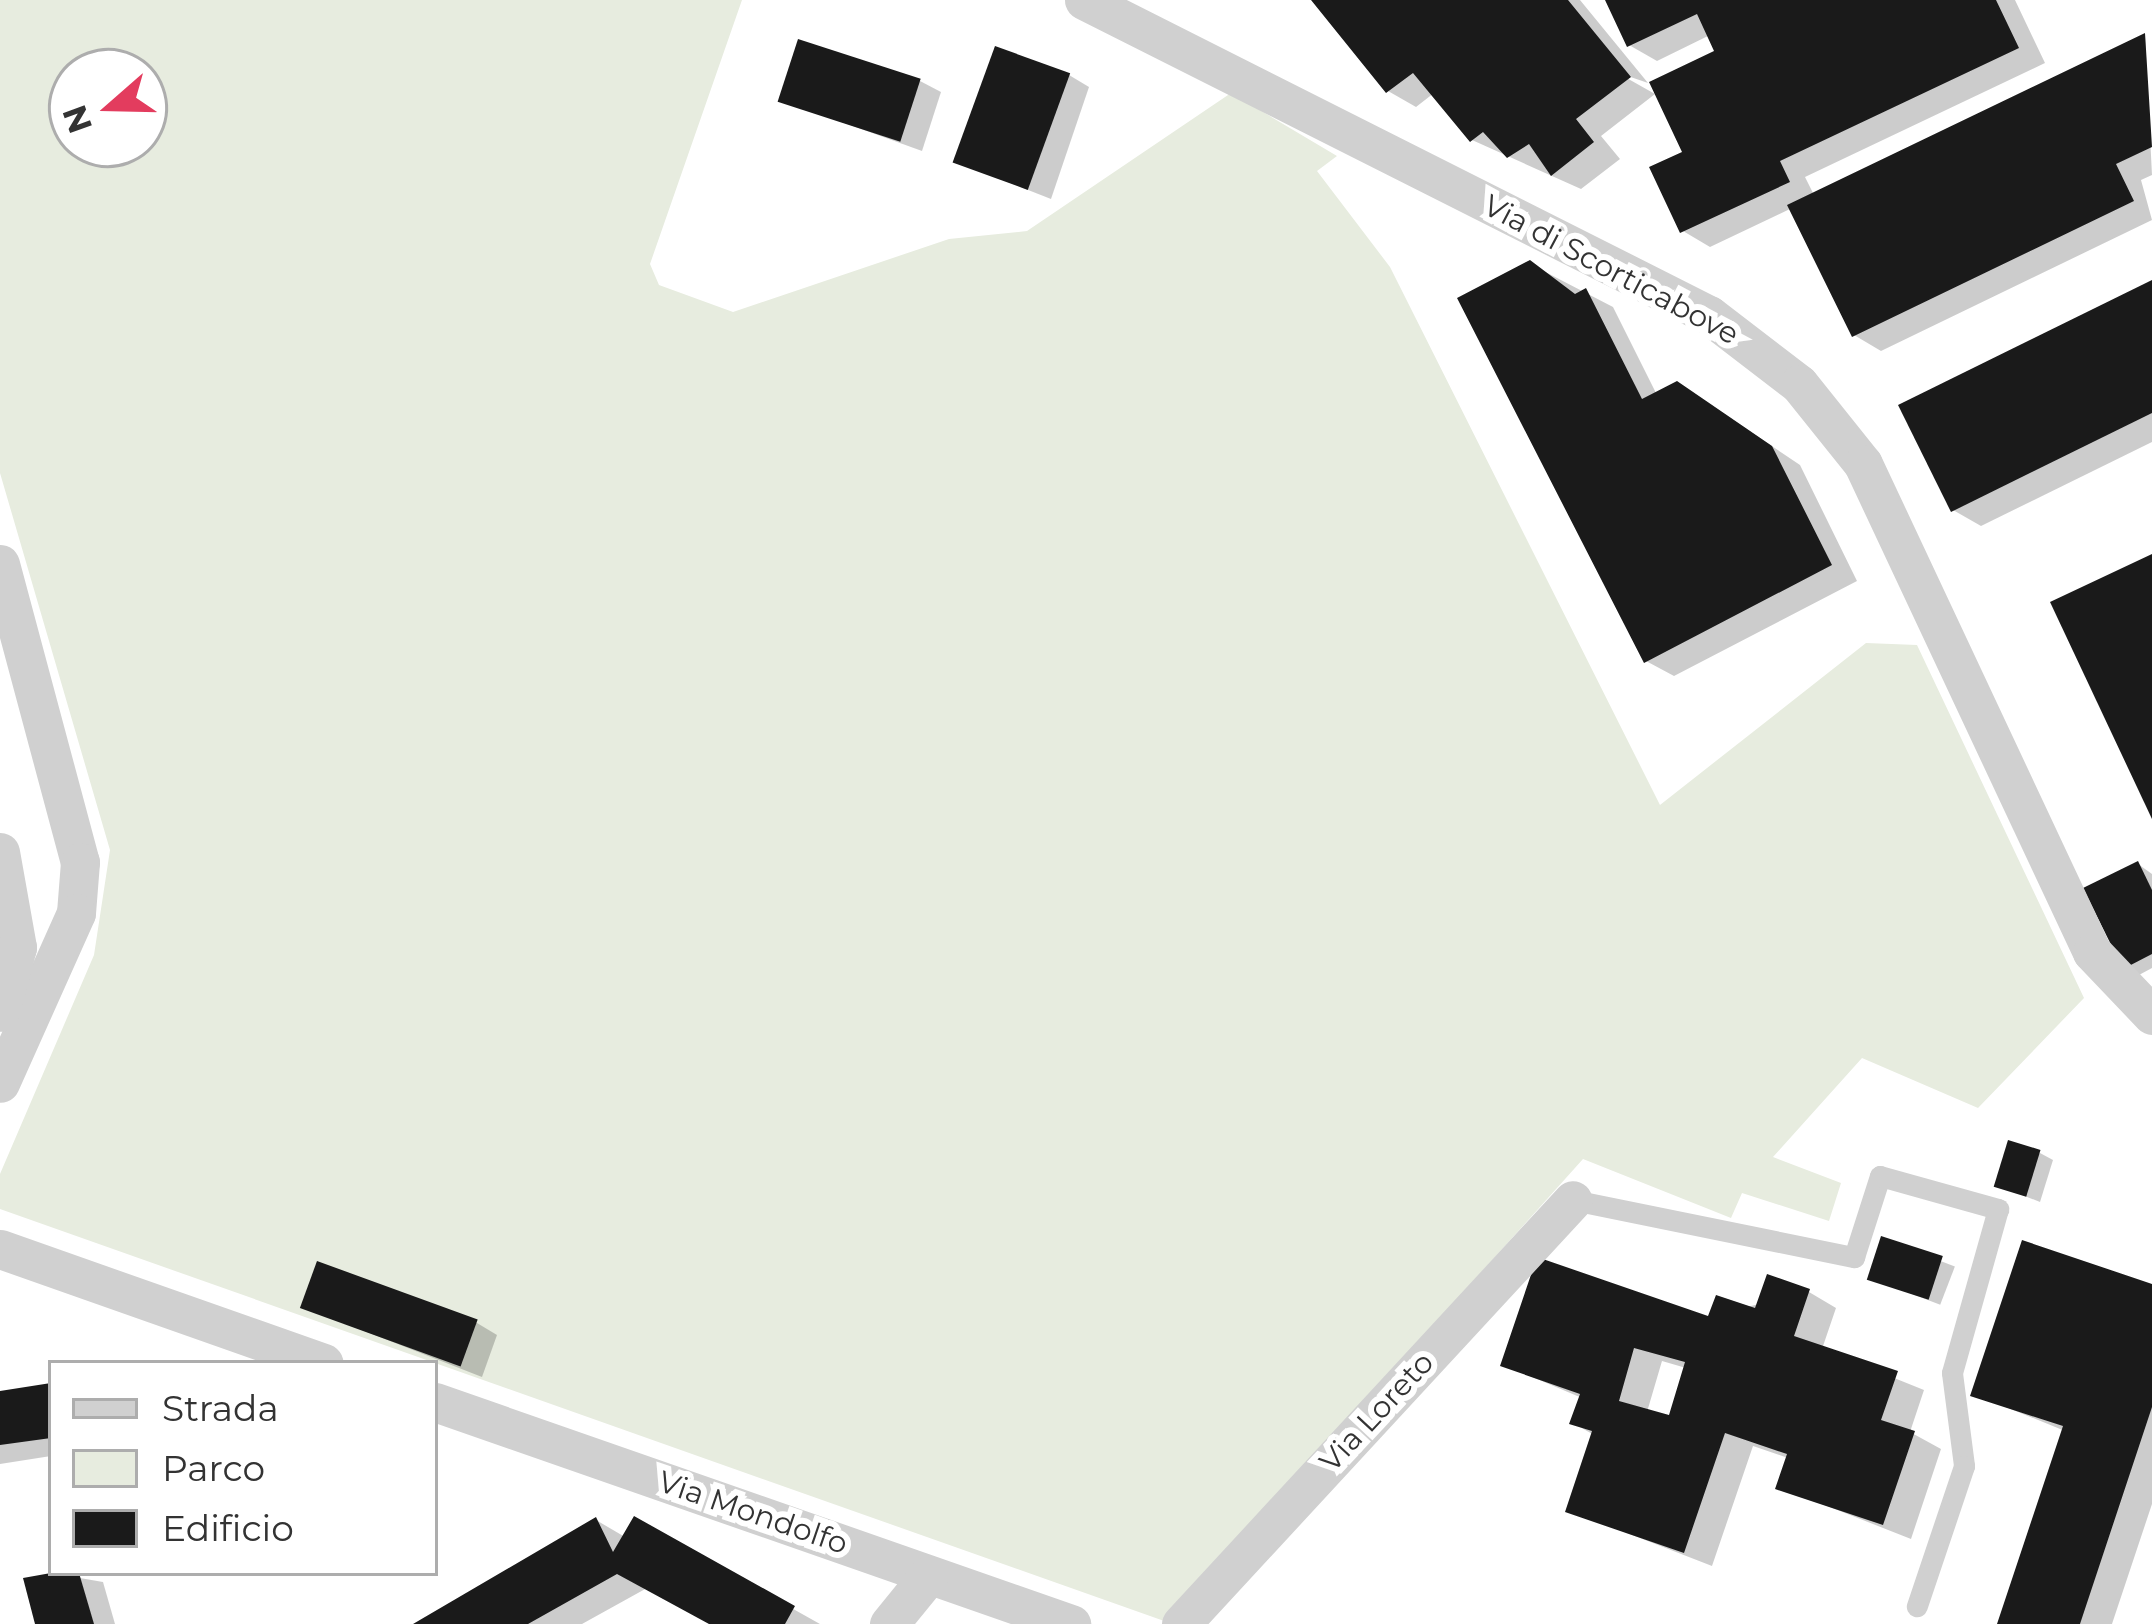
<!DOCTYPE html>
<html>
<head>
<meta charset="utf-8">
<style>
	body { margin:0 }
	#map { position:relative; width:2152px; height:1624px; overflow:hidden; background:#fff; font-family:Montserrat,sans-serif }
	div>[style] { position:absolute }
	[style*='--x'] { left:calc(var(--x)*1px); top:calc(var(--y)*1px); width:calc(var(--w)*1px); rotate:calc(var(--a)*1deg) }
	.green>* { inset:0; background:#e7ecdf }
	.shadow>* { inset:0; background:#0003; transform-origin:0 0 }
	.building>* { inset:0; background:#1a1a1a; transform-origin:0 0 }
	.lane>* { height:21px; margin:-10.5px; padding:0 10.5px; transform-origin:10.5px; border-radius:10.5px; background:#d0d0d0 }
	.street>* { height:39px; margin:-19.5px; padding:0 19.5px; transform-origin:19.5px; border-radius:19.5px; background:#d0d0d0 }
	span { translate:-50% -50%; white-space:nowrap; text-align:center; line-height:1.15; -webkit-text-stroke:12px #fff; paint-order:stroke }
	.street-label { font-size:30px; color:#333 }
	.legend { position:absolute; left:48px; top:1360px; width:390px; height:216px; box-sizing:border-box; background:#fff; border:3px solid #adadad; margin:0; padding:15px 21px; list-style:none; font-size:36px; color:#333 }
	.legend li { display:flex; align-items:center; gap:24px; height:60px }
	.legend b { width:60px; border:3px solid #adadad }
	.north { position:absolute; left:48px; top:48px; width:120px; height:120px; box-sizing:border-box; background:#fff; border:3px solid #adadad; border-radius:50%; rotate:250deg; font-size:33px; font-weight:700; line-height:48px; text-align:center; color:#333 }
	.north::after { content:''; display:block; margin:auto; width:42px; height:54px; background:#e33c5e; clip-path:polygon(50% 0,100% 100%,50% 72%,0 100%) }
</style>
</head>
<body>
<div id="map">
	<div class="green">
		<i style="clip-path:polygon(evenodd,0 0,742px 0,650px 264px,659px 285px,733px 312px,949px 239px,1027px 231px,1231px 93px,1337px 156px,1317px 171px,1390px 267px,1660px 805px,1866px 643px,1917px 645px,2084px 998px,1978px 1108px,1862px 1058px,1773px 1157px,1841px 1183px,1829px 1221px,1742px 1193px,1731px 1218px,1583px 1159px,1167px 1622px,0 1209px,0 1174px,94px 955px,110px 850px,0 473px,0 0,72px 72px,144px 72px,144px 144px,72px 144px,72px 72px)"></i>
	</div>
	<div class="shadow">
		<i style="clip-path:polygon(1314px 0,1580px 0,1648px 83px,1616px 72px,1655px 94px,1601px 136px,1620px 159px,1581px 189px,1472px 140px,1434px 93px,1416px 107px,1388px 91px)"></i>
		<i style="clip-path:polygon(1608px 0,2015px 0,2045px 63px,1805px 177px,1814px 195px,2145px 36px,2152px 175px,2141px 180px,2152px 220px,1881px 351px,1854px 335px,1792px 208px,1710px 247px,1683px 231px,1686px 153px,1718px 53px,1710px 35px,1657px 61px,1629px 45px)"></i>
		<i style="clip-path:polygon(1069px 75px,1089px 87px,1051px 199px,957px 162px)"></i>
		<i style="clip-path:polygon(920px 81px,941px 92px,922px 151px,781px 100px)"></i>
		<i style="clip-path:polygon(1530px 264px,1613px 307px,1657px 395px,1705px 401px,1800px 465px,1857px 581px,1674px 676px,1646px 661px)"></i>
		<i style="clip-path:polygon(2152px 283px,2152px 442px,1981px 526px,1953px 510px)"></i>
		<i style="clip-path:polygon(2138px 864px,2152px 874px,2152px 968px,2139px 975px,2126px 967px)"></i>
		<i style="clip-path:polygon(2040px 1153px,2053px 1160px,2040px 1202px,1997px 1185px)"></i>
		<i style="left:1883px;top:1239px;width:77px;height:41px;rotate:21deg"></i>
		<i style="clip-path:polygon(2152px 1287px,2152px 1504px,2112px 1624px,2001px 1624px,2065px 1431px,1974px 1394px)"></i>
		<i style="clip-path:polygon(evenodd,1809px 1292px,1836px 1308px,1822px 1349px,1924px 1390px,1910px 1432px,1941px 1449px,1911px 1539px,1779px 1487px,1788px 1458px,1753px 1446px,1712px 1566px,1568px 1510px,1594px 1435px,1573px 1423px,1582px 1398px,1504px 1365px,1809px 1292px,1662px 1361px,1686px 1368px,1672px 1419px,1647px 1412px,1662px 1361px)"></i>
		<i style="clip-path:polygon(303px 1307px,477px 1323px,497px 1335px,482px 1377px)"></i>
		<i style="clip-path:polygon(51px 1386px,51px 1456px,0 1464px,0 1394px)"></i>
		<i style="clip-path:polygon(596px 1520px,625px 1537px,635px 1520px,820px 1624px,714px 1624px,647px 1588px,582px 1624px,419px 1624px)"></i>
		<i style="clip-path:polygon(51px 1573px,103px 1582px,115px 1624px,39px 1624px)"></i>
	</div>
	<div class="building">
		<i style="clip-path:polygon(1311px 0,1568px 0,1631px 77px,1576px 119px,1594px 142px,1551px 176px,1529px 144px,1507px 158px,1483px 132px,1470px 142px,1413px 73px,1386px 93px)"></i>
		<i style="clip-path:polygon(1605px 0,1996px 0,2019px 48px,1780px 161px,1790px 182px,1680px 233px,1649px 167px,1682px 152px,1649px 82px,1714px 51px,1697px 14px,1627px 47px)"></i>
		<i style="clip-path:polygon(2145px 33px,2152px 147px,2116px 164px,2134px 201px,1852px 337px,1787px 205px)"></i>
		<i style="left:798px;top:39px;width:129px;height:66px;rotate:18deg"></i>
		<i style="left:995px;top:46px;width:80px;height:124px;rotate:20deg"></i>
		<i style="clip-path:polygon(1530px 260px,1575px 294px,1586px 288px,1642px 399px,1677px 381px,1772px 446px,1832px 565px,1644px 663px,1457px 298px)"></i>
		<i style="clip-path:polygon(2152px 280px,2152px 413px,1951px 512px,1898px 405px)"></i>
		<i style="clip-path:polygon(2152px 554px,2152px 819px,2050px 602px)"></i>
		<i style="clip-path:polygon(2138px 861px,2152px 890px,2152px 954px,2123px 969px,2083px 888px)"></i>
		<i style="left:2008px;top:1140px;width:34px;height:49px;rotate:17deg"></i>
		<i style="left:1881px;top:1236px;width:65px;height:46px;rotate:18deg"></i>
		<i style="clip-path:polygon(2022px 1240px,2152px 1284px,2152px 1407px,2080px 1624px,1997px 1624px,2063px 1426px,1970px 1396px)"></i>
		<i style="clip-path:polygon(evenodd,1537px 1257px,1708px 1316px,1716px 1295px,1755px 1308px,1767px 1274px,1810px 1289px,1794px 1336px,1898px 1371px,1881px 1420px,1915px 1431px,1883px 1525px,1775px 1489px,1787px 1454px,1725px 1433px,1684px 1553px,1565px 1512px,1592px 1431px,1569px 1424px,1580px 1394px,1500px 1366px,1537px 1257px,1634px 1348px,1685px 1362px,1669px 1415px,1619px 1401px,1634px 1348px)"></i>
		<i style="left:317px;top:1261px;width:171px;height:50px;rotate:20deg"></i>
		<i style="clip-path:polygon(51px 1383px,51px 1438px,0 1445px,0 1391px)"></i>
		<i style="clip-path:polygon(634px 1516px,795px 1606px,785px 1624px,709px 1624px,617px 1574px,528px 1624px,413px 1624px,596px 1517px,613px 1552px)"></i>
		<i style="clip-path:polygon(51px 1573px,79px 1573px,94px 1624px,35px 1624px,23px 1578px)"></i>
	</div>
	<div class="lane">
		<i style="--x:1573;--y:1200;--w:287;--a:11.5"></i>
		<i style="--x:1854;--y:1257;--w:85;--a:-72.2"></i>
		<i style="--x:1880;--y:1176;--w:123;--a:15.6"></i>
		<i style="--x:1998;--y:1209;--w:170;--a:105.7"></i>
		<i style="--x:1952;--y:1373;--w:94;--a:82.6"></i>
		<i style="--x:1964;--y:1466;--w:148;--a:108.6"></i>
	</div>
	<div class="street">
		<i style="--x:1084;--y:0;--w:700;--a:26.75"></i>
		<i style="--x:1709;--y:315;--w:113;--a:37.5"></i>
		<i style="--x:1799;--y:384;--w:102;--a:51.3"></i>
		<i style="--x:1863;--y:464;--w:539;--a:64.86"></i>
		<i style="--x:2092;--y:952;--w:87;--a:46.4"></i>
		<i style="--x:0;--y:564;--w:309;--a:75"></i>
		<i style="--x:80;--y:862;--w:51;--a:94.5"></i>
		<i style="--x:76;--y:913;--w:186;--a:114.1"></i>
		<i style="--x:0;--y:852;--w:97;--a:79.9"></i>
		<i style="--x:17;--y:947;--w:67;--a:104.7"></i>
		<i style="--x:0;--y:1249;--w:343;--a:19.4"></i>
		<i style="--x:435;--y:1402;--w:674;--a:19.24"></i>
		<i style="--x:889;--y:1624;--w:63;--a:-50.8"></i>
		<i style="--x:1181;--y:1624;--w:577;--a:-47.25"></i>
	</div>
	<div class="street-label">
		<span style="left:1611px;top:270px;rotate:28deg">Via di Scorticabove</span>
		<span style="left:1377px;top:1412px;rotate:-47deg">Via Loreto</span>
		<span style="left:753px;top:1513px;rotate:19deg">Via Mondolfo</span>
	</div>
	<ul class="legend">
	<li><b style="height:15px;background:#d0d0d0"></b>Strada</li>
	<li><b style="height:33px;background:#e7ecdf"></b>Parco</li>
	<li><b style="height:33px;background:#1a1a1a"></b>Edificio</li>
	</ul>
	<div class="north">N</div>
</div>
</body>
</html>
